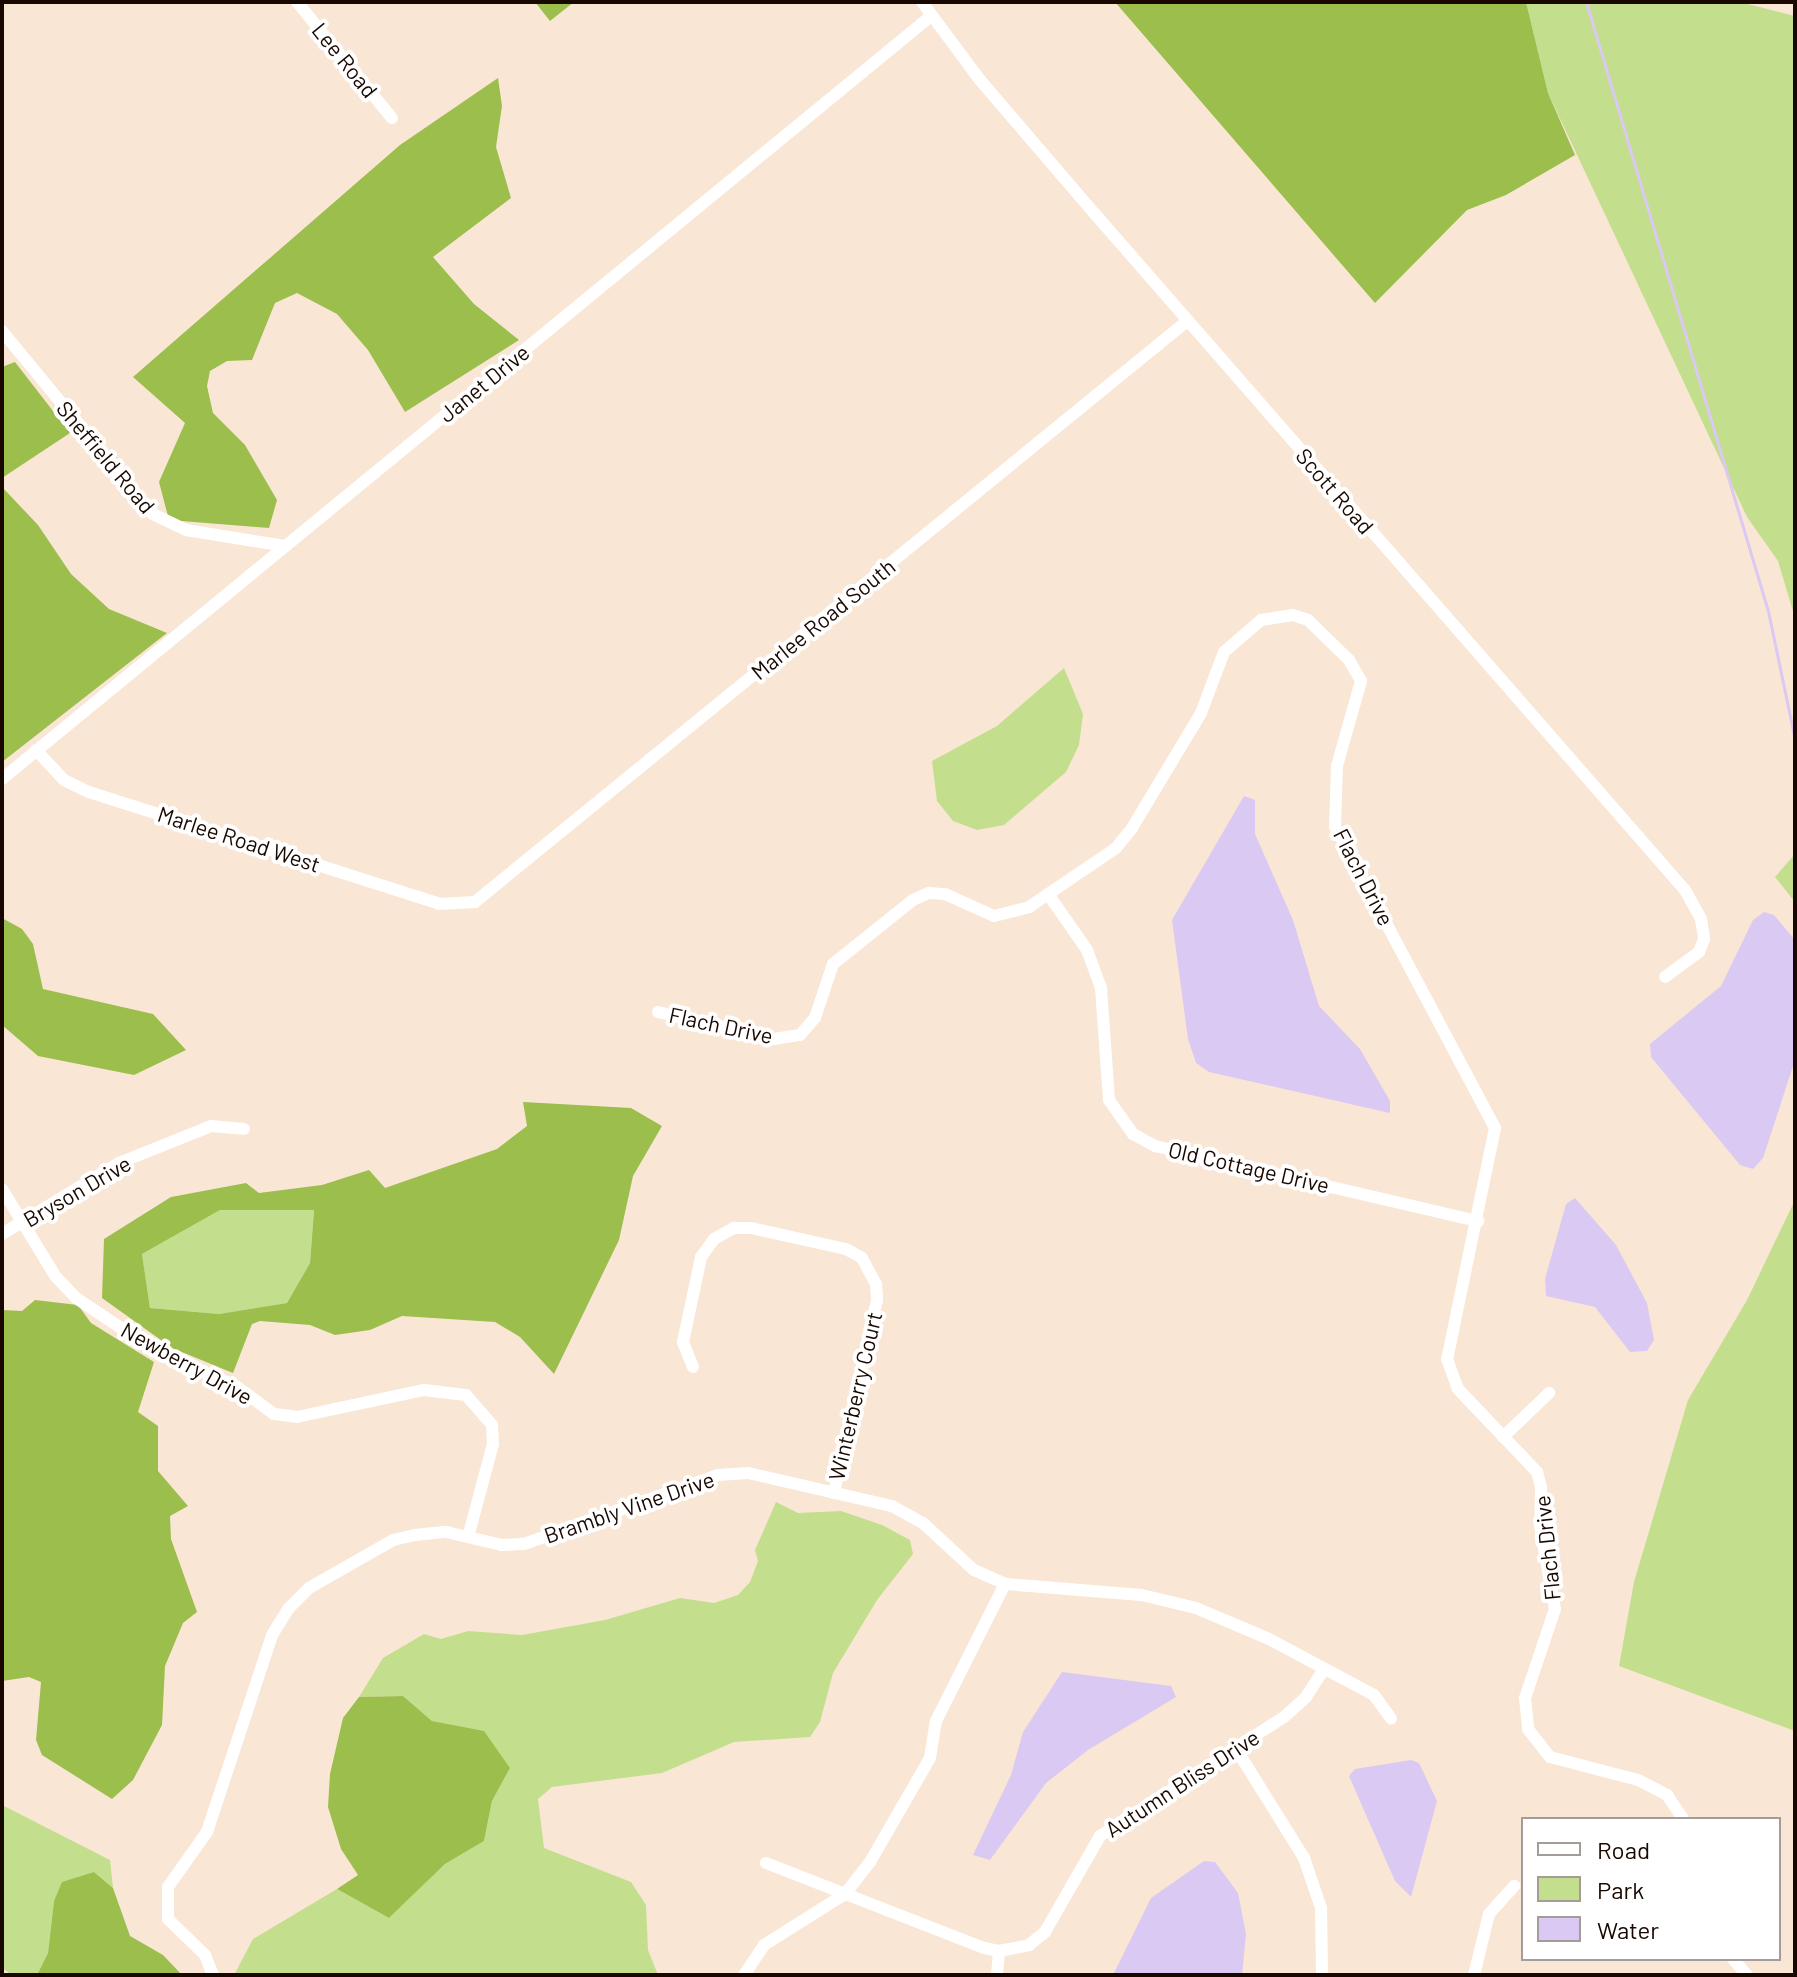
<!DOCTYPE html>
<html>
<head>
<meta charset="utf-8">
<style>
	body { margin:0 }
	#map { position:relative; width:1797px; height:1977px; overflow:hidden; background:#fae6d5; font-family:Barlow,sans-serif }
	div>[style] { position:absolute }
	[style*='--x'] { left:calc(var(--x)*1px); top:calc(var(--y)*1px); width:calc(var(--w)*1px); rotate:calc(var(--a)*1deg) }
	.green>* { inset:0; background:#c3df8d }
	.forest>* { inset:0; background:#9cbe4c }
	.water>* { inset:0; background:#dac9f2 }
	.stream>* { height:3px; margin:-1.5px; padding:0 1.5px; transform-origin:1.5px; border-radius:1.5px; background:#dac9f2 }
	.minor>* { height:12px; margin:-6px; padding:0 6px; transform-origin:6px; border-radius:6px; background:#fff }
	span { translate:-50% -50%; white-space:nowrap; text-align:center; line-height:1.15; -webkit-text-stroke:8px #fff; paint-order:stroke }
	.street-label { font-size:22px; color:#180800 }
	.frame { position:absolute; inset:0; border:4px solid #180800; pointer-events:none }
	.legend { position:absolute; left:1521px; top:1817px; width:260px; height:144px; box-sizing:border-box; background:#fff; border:2px solid #a39c99; margin:0; padding:10px 14px; list-style:none; font-size:24px; color:#180800 }
	.legend li { display:flex; align-items:center; gap:16px; height:40px }
	.legend b { width:40px; border:2px solid #a39c99 }
</style>
</head>
<body>
<div id="map">
	<div class="green">
		<i style="clip-path:polygon(1526px 2px,1740px 2px,1795px 16px,1795px 618px,1778px 561px,1747px 517px,1548px 93px)"></i>
		<i style="clip-path:polygon(1064px 668px,1083px 714px,1079px 745px,1066px 772px,1004px 825px,977px 830px,953px 821px,937px 801px,932px 761px,997px 726px)"></i>
		<i style="clip-path:polygon(1795px 854px,1795px 902px,1775px 877px)"></i>
		<i style="clip-path:polygon(1795px 1200px,1795px 1731px,1619px 1666px,1634px 1582px,1688px 1400px,1747px 1300px)"></i>
		<i style="clip-path:polygon(314px 1209px,310px 1263px,287px 1303px,219px 1314px,150px 1308px,142px 1254px,220px 1210px)"></i>
		<i style="clip-path:polygon(776px 1502px,798px 1513px,841px 1511px,882px 1525px,910px 1540px,913px 1554px,877px 1600px,833px 1673px,820px 1722px,810px 1737px,734px 1742px,662px 1773px,552px 1787px,538px 1799px,544px 1848px,631px 1882px,646px 1905px,648px 1950px,658px 1975px,234px 1975px,253px 1939px,337px 1889px,389px 1918px,445px 1864px,484px 1841px,492px 1801px,510px 1768px,484px 1732px,432px 1721px,403px 1696px,359px 1697px,383px 1658px,424px 1634px,441px 1639px,468px 1631px,522px 1635px,605px 1620px,680px 1598px,714px 1603px,738px 1595px,750px 1582px,758px 1561px,755px 1550px)"></i>
		<i style="clip-path:polygon(2px 1805px,110px 1860px,113px 1888px,94px 1872px,54px 1901px,48px 1953px,37px 1975px,12px 1975px,2px 1968px)"></i>
	</div>
	<div class="forest">
		<i style="clip-path:polygon(535px 2px,574px 2px,550px 21px)"></i>
		<i style="clip-path:polygon(1115px 2px,1526px 2px,1548px 93px,1575px 155px,1506px 195px,1467px 210px,1375px 303px)"></i>
		<i style="clip-path:polygon(498px 78px,502px 106px,496px 147px,511px 198px,433px 257px,474px 304px,519px 340px,405px 412px,368px 350px,337px 314px,297px 293px,275px 303px,252px 360px,227px 361px,210px 371px,207px 386px,213px 413px,245px 445px,277px 500px,269px 528px,169px 520px,159px 482px,185px 423px,133px 377px,400px 145px)"></i>
		<i style="clip-path:polygon(15px 362px,70px 433px,2px 478px,2px 367px)"></i>
		<i style="clip-path:polygon(2px 487px,38px 525px,71px 574px,109px 609px,167px 633px,2px 762px)"></i>
		<i style="clip-path:polygon(2px 918px,22px 929px,33px 944px,43px 989px,153px 1014px,186px 1050px,134px 1075px,38px 1056px,2px 1025px)"></i>
		<i style="clip-path:polygon(evenodd,523px 1102px,631px 1108px,662px 1126px,633px 1176px,619px 1240px,554px 1374px,520px 1337px,495px 1322px,402px 1316px,370px 1330px,335px 1335px,310px 1325px,260px 1321px,252px 1324px,233px 1373px,172px 1348px,102px 1298px,104px 1239px,171px 1197px,246px 1183px,259px 1193px,322px 1185px,369px 1170px,385px 1188px,497px 1149px,527px 1126px,523px 1102px,220px 1210px,314px 1210px,310px 1263px,287px 1303px,219px 1314px,150px 1308px,142px 1254px,220px 1210px)"></i>
		<i style="clip-path:polygon(35px 1300px,78px 1305px,91px 1323px,154px 1362px,138px 1412px,158px 1426px,158px 1471px,188px 1506px,170px 1516px,171px 1539px,197px 1612px,183px 1623px,165px 1666px,162px 1725px,133px 1780px,112px 1799px,42px 1755px,36px 1740px,41px 1682px,29px 1677px,2px 1681px,2px 1310px,22px 1311px)"></i>
		<i style="clip-path:polygon(403px 1696px,432px 1721px,484px 1731px,510px 1768px,492px 1801px,484px 1841px,445px 1864px,389px 1918px,337px 1889px,358px 1875px,341px 1849px,328px 1807px,330px 1774px,343px 1718px,359px 1697px)"></i>
		<i style="clip-path:polygon(94px 1872px,113px 1888px,130px 1936px,163px 1955px,182px 1975px,37px 1975px,48px 1953px,54px 1901px,62px 1882px)"></i>
	</div>
	<div class="water">
		<i style="clip-path:polygon(1244px 796px,1255px 800px,1255px 834px,1293px 920px,1319px 1006px,1360px 1049px,1390px 1101px,1390px 1113px,1209px 1072px,1196px 1063px,1188px 1039px,1172px 920px)"></i>
		<i style="clip-path:polygon(1764px 912px,1774px 915px,1795px 940px,1795px 1060px,1763px 1158px,1753px 1169px,1740px 1165px,1651px 1057px,1650px 1044px,1721px 986px,1753px 920px)"></i>
		<i style="clip-path:polygon(1575px 1198px,1616px 1245px,1647px 1303px,1654px 1340px,1647px 1351px,1630px 1352px,1595px 1307px,1546px 1296px,1545px 1279px,1566px 1204px)"></i>
		<i style="clip-path:polygon(1062px 1672px,1171px 1686px,1176px 1697px,1088px 1750px,1046px 1783px,990px 1860px,973px 1855px,1011px 1775px,1023px 1732px)"></i>
		<i style="clip-path:polygon(1411px 1760px,1419px 1763px,1437px 1801px,1411px 1897px,1395px 1881px,1349px 1776px,1355px 1769px)"></i>
		<i style="clip-path:polygon(1204px 1861px,1215px 1862px,1238px 1893px,1246px 1934px,1242px 1975px,1113px 1975px,1151px 1898px)"></i>
	</div>
	<div class="stream">
		<i style="--x:1586;--y:2;--w:636;--a:73.36"></i>
		<i style="--x:1768;--y:611;--w:132;--a:78.2"></i>
	</div>
	<div class="minor">
		<i style="--x:297;--y:2;--w:150;--a:50.7"></i>
		<i style="--x:922;--y:2;--w:97;--a:53.4"></i>
		<i style="--x:980;--y:80;--w:177;--a:49.4"></i>
		<i style="--x:1095;--y:214;--w:897;--a:48.89"></i>
		<i style="--x:1685;--y:890;--w:33;--a:61"></i>
		<i style="--x:1701;--y:919;--w:20;--a:81"></i>
		<i style="--x:1704;--y:939;--w:14;--a:111"></i>
		<i style="--x:1699;--y:952;--w:42;--a:143.7"></i>
		<i style="--x:2;--y:331;--w:237;--a:50.5"></i>
		<i style="--x:153;--y:514;--w:37;--a:26"></i>
		<i style="--x:186;--y:530;--w:100;--a:9.2"></i>
		<i style="--x:36;--y:750;--w:41;--a:47"></i>
		<i style="--x:64;--y:780;--w:28;--a:26"></i>
		<i style="--x:89;--y:792;--w:367;--a:17.7"></i>
		<i style="--x:439;--y:904;--w:36;--a:-3"></i>
		<i style="--x:475;--y:902;--w:919;--a:-39.21"></i>
		<i style="--x:2;--y:779;--w:1202;--a:-39.4"></i>
		<i style="--x:1048;--y:894;--w:68;--a:55.1"></i>
		<i style="--x:1087;--y:950;--w:40;--a:69.8"></i>
		<i style="--x:1101;--y:988;--w:112;--a:85.9"></i>
		<i style="--x:1109;--y:1100;--w:42;--a:54.8"></i>
		<i style="--x:1133;--y:1134;--w:25;--a:29"></i>
		<i style="--x:1155;--y:1146;--w:332;--a:13.1"></i>
		<i style="--x:658;--y:1012;--w:119;--a:13.1"></i>
		<i style="--x:774;--y:1039;--w:26;--a:-9"></i>
		<i style="--x:800;--y:1035;--w:23;--a:-49"></i>
		<i style="--x:815;--y:1018;--w:57;--a:-71.6"></i>
		<i style="--x:833;--y:964;--w:102;--a:-38.7"></i>
		<i style="--x:913;--y:900;--w:17;--a:-24"></i>
		<i style="--x:929;--y:893;--w:16;--a:4"></i>
		<i style="--x:945;--y:894;--w:54;--a:24.2"></i>
		<i style="--x:994;--y:916;--w:36;--a:-14"></i>
		<i style="--x:1029;--y:907;--w:105;--a:-34.1"></i>
		<i style="--x:1116;--y:848;--w:26;--a:-51"></i>
		<i style="--x:1132;--y:828;--w:134;--a:-59"></i>
		<i style="--x:1201;--y:713;--w:65;--a:-69.3"></i>
		<i style="--x:1224;--y:652;--w:49;--a:-40.9"></i>
		<i style="--x:1261;--y:620;--w:32;--a:-9"></i>
		<i style="--x:1293;--y:615;--w:16;--a:18"></i>
		<i style="--x:1308;--y:620;--w:57;--a:44.3"></i>
		<i style="--x:1349;--y:660;--w:24;--a:60"></i>
		<i style="--x:1361;--y:681;--w:88;--a:105.8"></i>
		<i style="--x:1337;--y:766;--w:61;--a:91.9"></i>
		<i style="--x:1335;--y:827;--w:341;--a:62"></i>
		<i style="--x:1495;--y:1128;--w:236;--a:101.7"></i>
		<i style="--x:1447;--y:1359;--w:32;--a:70"></i>
		<i style="--x:1458;--y:1389;--w:115;--a:46.4"></i>
		<i style="--x:1537;--y:1472;--w:16;--a:75"></i>
		<i style="--x:1541;--y:1487;--w:39;--a:91"></i>
		<i style="--x:1540;--y:1526;--w:84;--a:79.8"></i>
		<i style="--x:1555;--y:1609;--w:94;--a:108.6"></i>
		<i style="--x:1525;--y:1698;--w:31;--a:84"></i>
		<i style="--x:1528;--y:1729;--w:36;--a:52"></i>
		<i style="--x:1550;--y:1757;--w:91;--a:14.6"></i>
		<i style="--x:1638;--y:1780;--w:33;--a:27"></i>
		<i style="--x:1667;--y:1795;--w:29;--a:56"></i>
		<i style="--x:2;--y:1189;--w:103;--a:58.5"></i>
		<i style="--x:56;--y:1277;--w:29;--a:46"></i>
		<i style="--x:76;--y:1298;--w:101;--a:33.7"></i>
		<i style="--x:160;--y:1354;--w:82;--a:22.8"></i>
		<i style="--x:236;--y:1386;--w:47;--a:36.4"></i>
		<i style="--x:274;--y:1414;--w:23;--a:7"></i>
		<i style="--x:297;--y:1417;--w:130;--a:-12"></i>
		<i style="--x:424;--y:1390;--w:42;--a:6.8"></i>
		<i style="--x:466;--y:1395;--w:40;--a:49"></i>
		<i style="--x:492;--y:1425;--w:19;--a:87"></i>
		<i style="--x:493;--y:1444;--w:96;--a:105"></i>
		<i style="--x:2;--y:1234;--w:137;--a:-31.3"></i>
		<i style="--x:119;--y:1163;--w:99;--a:-21.9"></i>
		<i style="--x:211;--y:1126;--w:33;--a:5"></i>
		<i style="--x:693;--y:1367;--w:27;--a:-112"></i>
		<i style="--x:683;--y:1342;--w:87;--a:-78"></i>
		<i style="--x:701;--y:1257;--w:22;--a:-54"></i>
		<i style="--x:714;--y:1239;--w:23;--a:-29"></i>
		<i style="--x:734;--y:1228;--w:17;--a:0"></i>
		<i style="--x:751;--y:1228;--w:97;--a:12.5"></i>
		<i style="--x:846;--y:1249;--w:18;--a:29"></i>
		<i style="--x:862;--y:1258;--w:30;--a:62"></i>
		<i style="--x:876;--y:1284;--w:16;--a:86"></i>
		<i style="--x:877;--y:1300;--w:198;--a:102.6"></i>
		<i style="--x:1503;--y:1437;--w:64;--a:-43.7"></i>
		<i style="--x:1235;--y:1747;--w:131;--a:58.1"></i>
		<i style="--x:1304;--y:1858;--w:53;--a:71.2"></i>
		<i style="--x:1321;--y:1908;--w:67;--a:89.1"></i>
		<i style="--x:766;--y:1863;--w:234;--a:21.3"></i>
		<i style="--x:984;--y:1948;--w:15;--a:11"></i>
		<i style="--x:999;--y:1951;--w:31;--a:-11"></i>
		<i style="--x:1029;--y:1945;--w:21;--a:-39"></i>
		<i style="--x:1045;--y:1932;--w:111;--a:-60.2"></i>
		<i style="--x:1100;--y:1836;--w:219;--a:-32.9"></i>
		<i style="--x:1284;--y:1717;--w:30;--a:-42"></i>
		<i style="--x:1306;--y:1697;--w:33;--a:-57"></i>
		<i style="--x:1733;--y:1959;--w:21;--a:49"></i>
		<i style="--x:213;--y:1975;--w:22;--a:-112"></i>
		<i style="--x:205;--y:1955;--w:52;--a:-135.8"></i>
		<i style="--x:168;--y:1919;--w:32;--a:-90"></i>
		<i style="--x:168;--y:1887;--w:67;--a:-54.7"></i>
		<i style="--x:207;--y:1832;--w:207;--a:-71.7"></i>
		<i style="--x:272;--y:1635;--w:31;--a:-58"></i>
		<i style="--x:288;--y:1609;--w:30;--a:-45"></i>
		<i style="--x:309;--y:1588;--w:97;--a:-29.7"></i>
		<i style="--x:393;--y:1540;--w:23;--a:-13"></i>
		<i style="--x:415;--y:1535;--w:31;--a:-6"></i>
		<i style="--x:446;--y:1532;--w:57;--a:13.1"></i>
		<i style="--x:502;--y:1545;--w:22;--a:-3"></i>
		<i style="--x:524;--y:1544;--w:206;--a:-19.6"></i>
		<i style="--x:718;--y:1475;--w:30;--a:-4"></i>
		<i style="--x:748;--y:1473;--w:148;--a:12.9"></i>
		<i style="--x:892;--y:1506;--w:35;--a:29"></i>
		<i style="--x:923;--y:1523;--w:69;--a:42.7"></i>
		<i style="--x:974;--y:1570;--w:34;--a:24"></i>
		<i style="--x:1005;--y:1584;--w:137;--a:4.6"></i>
		<i style="--x:1142;--y:1595;--w:56;--a:13.5"></i>
		<i style="--x:1196;--y:1608;--w:79;--a:23"></i>
		<i style="--x:1269;--y:1639;--w:119;--a:28.1"></i>
		<i style="--x:1374;--y:1695;--w:29;--a:54"></i>
		<i style="--x:744;--y:1975;--w:36;--a:-56"></i>
		<i style="--x:764;--y:1945;--w:96;--a:-32.2"></i>
		<i style="--x:845;--y:1894;--w:41;--a:-52"></i>
		<i style="--x:870;--y:1862;--w:120;--a:-60"></i>
		<i style="--x:930;--y:1758;--w:37;--a:-81"></i>
		<i style="--x:936;--y:1721;--w:153;--a:-63.3"></i>
		<i style="--x:997;--y:1975;--w:24;--a:-85"></i>
		<i style="--x:1474;--y:1975;--w:63;--a:-76.2"></i>
		<i style="--x:1489;--y:1914;--w:38;--a:-48"></i>
	</div>
	<div class="street-label">
		<span style="left:345px;top:60px;rotate:51deg">Lee Road</span>
		<span style="left:484px;top:383px;rotate:-39deg">Janet Drive</span>
		<span style="left:106px;top:457px;rotate:50deg">Sheffield Road</span>
		<span style="left:1335px;top:491px;rotate:49deg">Scott Road</span>
		<span style="left:823px;top:619px;rotate:-39deg">Marlee Road South</span>
		<span style="left:239px;top:839px;rotate:18deg">Marlee Road West</span>
		<span style="left:1364px;top:877px;rotate:63deg">Flach Drive</span>
		<span style="left:721px;top:1025px;rotate:12deg">Flach Drive</span>
		<span style="left:1249px;top:1167px;rotate:13deg">Old Cottage Drive</span>
		<span style="left:77px;top:1191px;rotate:-30deg">Bryson Drive</span>
		<span style="left:187px;top:1363px;rotate:29deg">Newberry Drive</span>
		<span style="left:855px;top:1396px;rotate:-77deg">Winterberry Court</span>
		<span style="left:629px;top:1507px;rotate:-19deg">Brambly Vine Drive</span>
		<span style="left:1547px;top:1548px;rotate:-96deg">Flach Drive</span>
		<span style="left:1182px;top:1783px;rotate:-33deg">Autumn Bliss Drive</span>
	</div>
	<div class="frame"></div>
	<ul class="legend">
	<li><b style="height:10px;background:#fff"></b>Road</li>
	<li><b style="height:22px;background:#c3df8d"></b>Park</li>
	<li><b style="height:22px;background:#dac9f2"></b>Water</li>
	</ul>
</div>
</body>
</html>
